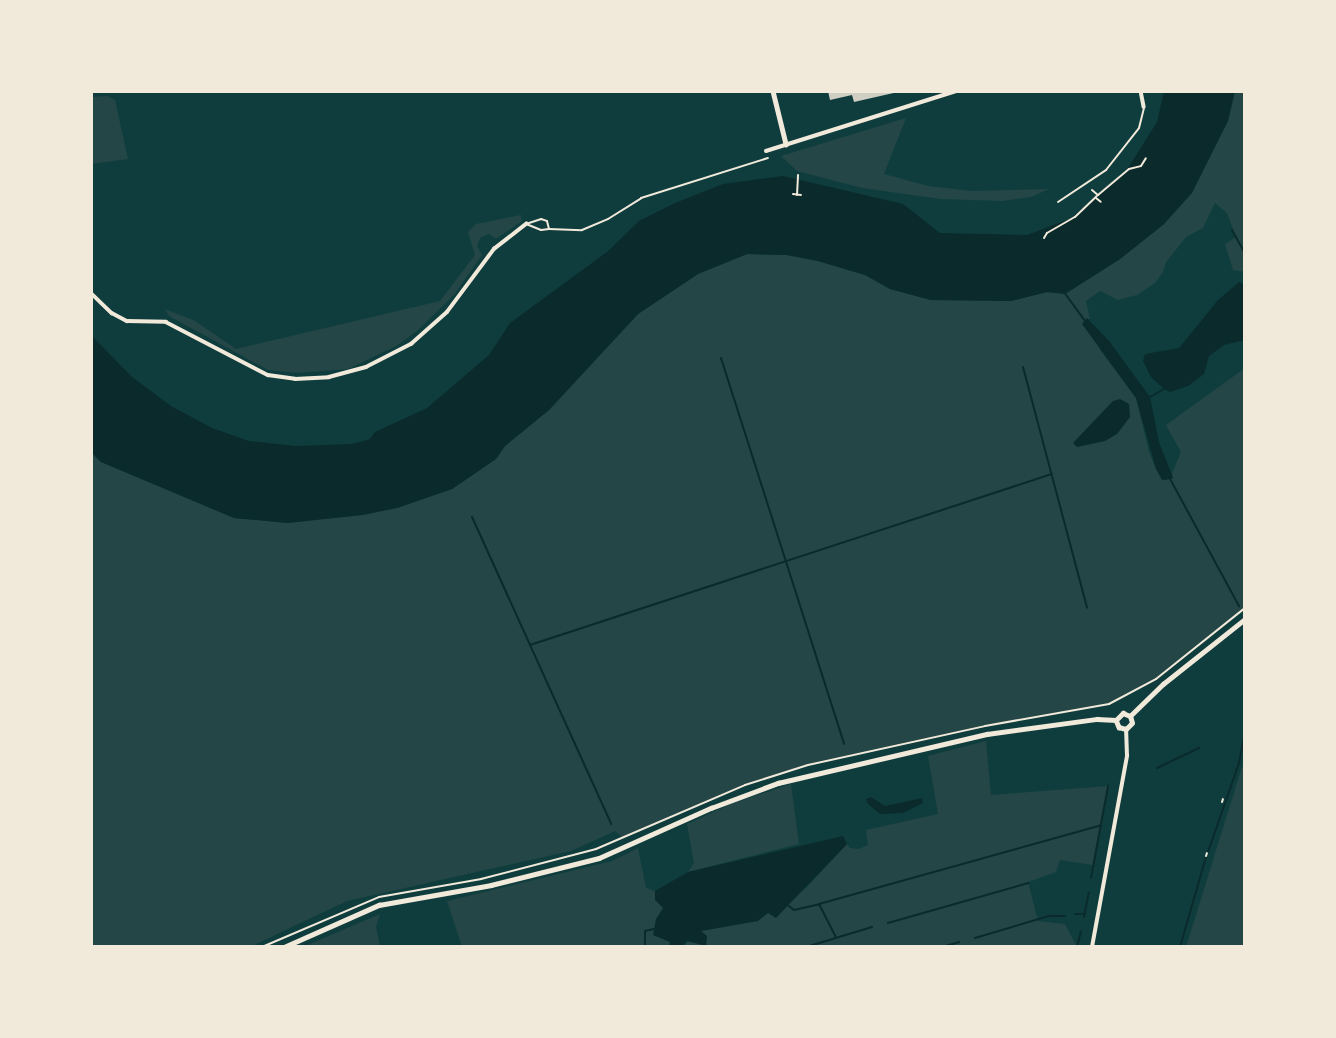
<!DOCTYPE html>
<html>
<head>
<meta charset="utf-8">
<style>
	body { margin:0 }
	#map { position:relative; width:1336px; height:1038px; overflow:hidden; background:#0f3d3e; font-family:"Titillium Web",sans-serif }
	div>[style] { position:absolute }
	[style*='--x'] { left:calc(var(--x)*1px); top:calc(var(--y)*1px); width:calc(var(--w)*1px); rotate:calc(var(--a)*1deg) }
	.green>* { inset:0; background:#244646 }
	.water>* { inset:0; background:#0a2a2b }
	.stream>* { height:2px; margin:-1px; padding:0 1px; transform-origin:1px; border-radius:1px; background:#0a2a2b }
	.building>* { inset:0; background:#cfcfc3 }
	.path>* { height:2px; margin:-1px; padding:0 1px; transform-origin:1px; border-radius:1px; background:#f1e9da }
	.service>* { height:2px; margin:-1px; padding:0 1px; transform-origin:1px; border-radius:1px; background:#f1e9da }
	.minor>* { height:3.5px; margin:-1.75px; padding:0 1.75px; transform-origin:1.75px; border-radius:1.75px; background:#f1e9da }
	.tertiary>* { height:4.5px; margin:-2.25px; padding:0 2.25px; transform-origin:2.25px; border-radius:2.25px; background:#f1e9da }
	span { translate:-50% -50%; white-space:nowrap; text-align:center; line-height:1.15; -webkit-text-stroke:5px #f1e9da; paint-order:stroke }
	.frame { position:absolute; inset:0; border:93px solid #f1e9da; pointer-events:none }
</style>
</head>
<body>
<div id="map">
	<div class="green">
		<i style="clip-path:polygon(1235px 91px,1245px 91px,1245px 272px,1233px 270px,1225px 244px,1236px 237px,1227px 213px,1215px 203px,1203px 228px,1186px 237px,1166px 262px,1163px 272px,1155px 283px,1137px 295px,1118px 300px,1100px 291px,1086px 301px,1090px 319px,1087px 319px,1101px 351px,1136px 398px,1149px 452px,1156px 469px,1165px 480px,1173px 478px,1172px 473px,1181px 452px,1166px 425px,1245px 368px,1245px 608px,1156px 679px,1109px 704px,1018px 720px,808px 765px,745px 785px,623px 838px,615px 831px,571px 851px,347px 901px,250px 947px,91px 947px,91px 452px,101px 462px,234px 518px,288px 523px,397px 508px,452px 489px,496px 459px,505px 446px,549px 410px,638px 314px,698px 274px,747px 254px,787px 255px,818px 261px,865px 275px,890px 289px,931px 300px,1011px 301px,1047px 292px,1065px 294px,1120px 259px,1164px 224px,1228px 121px)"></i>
		<i style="clip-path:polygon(107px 96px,115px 100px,128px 159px,91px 164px,91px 97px)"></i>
		<i style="clip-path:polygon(906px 118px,884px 174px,928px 186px,972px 191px,1049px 189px,1031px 197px,1002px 201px,941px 199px,862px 188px,797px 171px,781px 156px)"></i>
		<i style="clip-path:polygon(521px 215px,522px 221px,496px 239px,489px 234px,481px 237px,477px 246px,482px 255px,454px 295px,417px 331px,396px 346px,348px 369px,297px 373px,268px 370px,169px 316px,165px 309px,195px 321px,236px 349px,440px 301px,475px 255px,468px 232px,476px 224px)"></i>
		<i style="clip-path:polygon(986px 741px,991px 795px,1108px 786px,1093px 865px,1060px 860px,1056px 872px,1028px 882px,1038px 921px,1065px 924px,1077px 947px,682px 947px,700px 931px,742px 923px,768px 913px,805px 889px,847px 844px,850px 848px,859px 849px,868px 845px,866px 830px,938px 814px,928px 756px)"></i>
		<i style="clip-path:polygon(1245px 758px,1245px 947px,1186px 947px,1241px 770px)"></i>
		<i style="clip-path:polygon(791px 784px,799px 844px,688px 872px,694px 863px,687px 824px,731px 804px)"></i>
		<i style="clip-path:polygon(638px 848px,646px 888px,655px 891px,655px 900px,664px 908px,670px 947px,462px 947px,447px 901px,612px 861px)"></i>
		<i style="clip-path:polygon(380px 914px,376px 927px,380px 947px,303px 947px)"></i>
	</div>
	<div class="water">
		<i style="clip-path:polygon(1164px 91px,1235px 91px,1228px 121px,1192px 193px,1164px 224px,1120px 259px,1065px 294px,1047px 292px,1011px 301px,931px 300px,890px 289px,865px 275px,818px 261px,787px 255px,747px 254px,698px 274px,638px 314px,549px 410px,505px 446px,496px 459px,452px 489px,397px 508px,363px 515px,288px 523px,234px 518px,101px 462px,91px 452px,91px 335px,132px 377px,171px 406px,212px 428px,249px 441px,296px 446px,352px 444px,370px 439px,375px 432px,427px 408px,489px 355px,510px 323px,607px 252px,639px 221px,675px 203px,723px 184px,783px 176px,903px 204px,940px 233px,1027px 235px,1072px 218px,1128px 168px,1157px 122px)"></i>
		<i style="clip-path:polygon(1239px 282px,1245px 285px,1245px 340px,1224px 345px,1209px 356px,1204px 374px,1188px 386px,1170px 392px,1164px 389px,1151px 377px,1143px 361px,1145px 354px,1179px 348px,1218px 300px)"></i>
		<i style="clip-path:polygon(1087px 318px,1109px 341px,1150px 397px,1159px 442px,1173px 478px,1170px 479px,1162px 480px,1156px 469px,1136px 398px,1082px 324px)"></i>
		<i style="clip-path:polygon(1120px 399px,1129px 404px,1130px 417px,1117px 434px,1105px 441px,1077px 447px,1073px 443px,1113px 401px)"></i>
		<i style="clip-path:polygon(871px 797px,885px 806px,922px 798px,923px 803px,903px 813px,880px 814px,868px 804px,866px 799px)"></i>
		<i style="clip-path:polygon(843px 836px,847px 844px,776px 918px,768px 913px,758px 921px,701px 931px,707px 936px,706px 946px,687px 941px,682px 947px,670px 947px,670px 942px,653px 935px,656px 919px,663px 908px,655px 900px,655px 891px,688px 872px)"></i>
	</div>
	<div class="stream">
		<i style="--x:1232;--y:230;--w:26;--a:61"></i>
		<i style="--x:1064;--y:292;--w:36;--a:54"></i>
		<i style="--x:721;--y:358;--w:405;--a:72.3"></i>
		<i style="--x:1023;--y:367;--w:249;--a:75.1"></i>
		<i style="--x:1150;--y:397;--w:16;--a:-30"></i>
		<i style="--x:1169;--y:477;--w:147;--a:61.5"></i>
		<i style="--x:472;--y:517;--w:337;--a:65.6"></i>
		<i style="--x:530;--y:645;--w:549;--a:-18.14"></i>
		<i style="--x:1245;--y:725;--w:7;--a:90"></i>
		<i style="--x:1157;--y:768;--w:47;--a:-25.5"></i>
		<i style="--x:1208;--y:852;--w:94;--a:-70.8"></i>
		<i style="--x:1239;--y:763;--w:31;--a:-79"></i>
		<i style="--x:1091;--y:878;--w:94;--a:-79.5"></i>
		<i style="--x:819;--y:904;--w:293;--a:-15.6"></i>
		<i style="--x:789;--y:906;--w:6;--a:39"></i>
		<i style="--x:794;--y:910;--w:26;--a:-13"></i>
		<i style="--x:819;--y:904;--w:37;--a:63"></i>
		<i style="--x:1075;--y:914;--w:9;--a:0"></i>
		<i style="--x:1084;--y:917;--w:25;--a:-79"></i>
		<i style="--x:888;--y:923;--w:146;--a:-15.9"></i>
		<i style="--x:975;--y:938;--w:77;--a:-16.6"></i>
		<i style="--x:1049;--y:916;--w:16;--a:0"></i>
		<i style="--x:645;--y:947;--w:16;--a:-90"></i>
		<i style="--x:645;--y:931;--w:9;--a:-13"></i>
		<i style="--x:806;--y:947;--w:69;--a:-16.9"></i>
		<i style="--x:942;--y:947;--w:18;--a:-16"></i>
		<i style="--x:1077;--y:947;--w:16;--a:-76"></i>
		<i style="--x:1180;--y:947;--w:94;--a:-73.9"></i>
	</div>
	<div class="building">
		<i style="clip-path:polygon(828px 91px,898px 91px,898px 92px,854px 102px,852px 95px,830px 100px)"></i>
	</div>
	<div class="path">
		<i style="--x:1092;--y:190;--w:8;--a:40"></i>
		<i style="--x:1098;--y:195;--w:40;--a:-40"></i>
		<i style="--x:1129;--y:169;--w:12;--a:-14"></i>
		<i style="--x:1141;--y:166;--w:9;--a:-58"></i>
		<i style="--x:793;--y:194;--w:8;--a:7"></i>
		<i style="--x:797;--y:195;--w:20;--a:-87"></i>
		<i style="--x:1096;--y:198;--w:6;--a:39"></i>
		<i style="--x:541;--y:219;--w:6;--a:18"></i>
		<i style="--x:547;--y:221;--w:8;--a:76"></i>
		<i style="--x:549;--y:229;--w:8;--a:173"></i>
		<i style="--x:541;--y:230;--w:16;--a:-158"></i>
		<i style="--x:526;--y:224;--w:16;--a:-18"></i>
		<i style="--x:549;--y:229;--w:33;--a:2"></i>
		<i style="--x:582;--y:230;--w:28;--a:-23"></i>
		<i style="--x:608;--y:219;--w:39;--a:-32"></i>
		<i style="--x:641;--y:198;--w:133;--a:-17.5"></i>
		<i style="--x:1044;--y:238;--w:6;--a:-59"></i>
		<i style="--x:1047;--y:233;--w:32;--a:-30"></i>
		<i style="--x:1075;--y:217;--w:30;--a:-44"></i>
		<i style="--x:1222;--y:802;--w:3;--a:-72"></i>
		<i style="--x:1206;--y:856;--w:3;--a:-72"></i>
		<i style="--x:262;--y:947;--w:127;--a:-23.1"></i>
		<i style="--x:379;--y:897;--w:104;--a:-10"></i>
		<i style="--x:481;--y:879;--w:119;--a:-14.6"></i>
		<i style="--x:596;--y:849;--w:162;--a:-23.2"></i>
		<i style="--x:745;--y:785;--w:66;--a:-17.6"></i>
		<i style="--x:808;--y:765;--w:181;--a:-12.4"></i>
		<i style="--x:985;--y:726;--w:126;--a:-10.1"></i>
		<i style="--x:1109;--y:704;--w:53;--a:-28"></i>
		<i style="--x:1156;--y:679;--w:114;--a:-38.6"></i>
	</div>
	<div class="service">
		<i style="--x:1058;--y:202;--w:58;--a:-33.7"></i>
		<i style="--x:1106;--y:170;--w:53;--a:-51.8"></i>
		<i style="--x:1139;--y:128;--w:21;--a:-76"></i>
	</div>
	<div class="minor">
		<i style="--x:1141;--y:91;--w:16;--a:79"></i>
		<i style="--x:766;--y:151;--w:199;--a:-17.5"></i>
		<i style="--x:91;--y:293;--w:29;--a:44"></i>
		<i style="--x:112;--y:313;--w:17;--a:28"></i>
		<i style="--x:127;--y:321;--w:39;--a:1"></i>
		<i style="--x:166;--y:322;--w:115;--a:27.5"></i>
		<i style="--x:268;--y:375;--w:27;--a:8"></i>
		<i style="--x:295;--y:379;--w:34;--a:-3"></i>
		<i style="--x:329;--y:377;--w:38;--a:-15"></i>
		<i style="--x:366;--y:367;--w:51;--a:-27.1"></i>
		<i style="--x:411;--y:344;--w:48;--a:-41.6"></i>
		<i style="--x:447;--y:312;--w:79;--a:-53.3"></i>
		<i style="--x:494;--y:249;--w:41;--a:-38"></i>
		<i style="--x:1092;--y:947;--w:194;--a:-79.6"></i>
		<i style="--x:1127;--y:756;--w:27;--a:-92"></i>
	</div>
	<div class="tertiary">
		<i style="--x:773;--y:91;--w:55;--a:76.2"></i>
		<i style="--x:1130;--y:716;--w:46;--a:-44.1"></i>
		<i style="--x:1163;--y:684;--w:105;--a:-38.4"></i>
		<i style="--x:1116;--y:720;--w:8;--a:67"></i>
		<i style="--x:1119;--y:727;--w:7;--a:16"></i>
		<i style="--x:1126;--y:729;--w:8;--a:-45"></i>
		<i style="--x:1132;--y:723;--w:7;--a:-106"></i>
		<i style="--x:1116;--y:720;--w:10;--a:-45"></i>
		<i style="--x:1123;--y:713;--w:8;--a:23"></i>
		<i style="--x:284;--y:947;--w:104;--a:-23.9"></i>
		<i style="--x:379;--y:905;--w:114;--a:-10.1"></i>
		<i style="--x:491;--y:885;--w:111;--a:-14"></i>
		<i style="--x:599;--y:858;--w:123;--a:-24.1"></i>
		<i style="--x:711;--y:808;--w:72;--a:-20.5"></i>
		<i style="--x:778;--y:783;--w:215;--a:-13.2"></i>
		<i style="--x:987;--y:734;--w:111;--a:-7.8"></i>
		<i style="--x:1097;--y:719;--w:19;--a:3"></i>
	</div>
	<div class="frame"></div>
</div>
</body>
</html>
